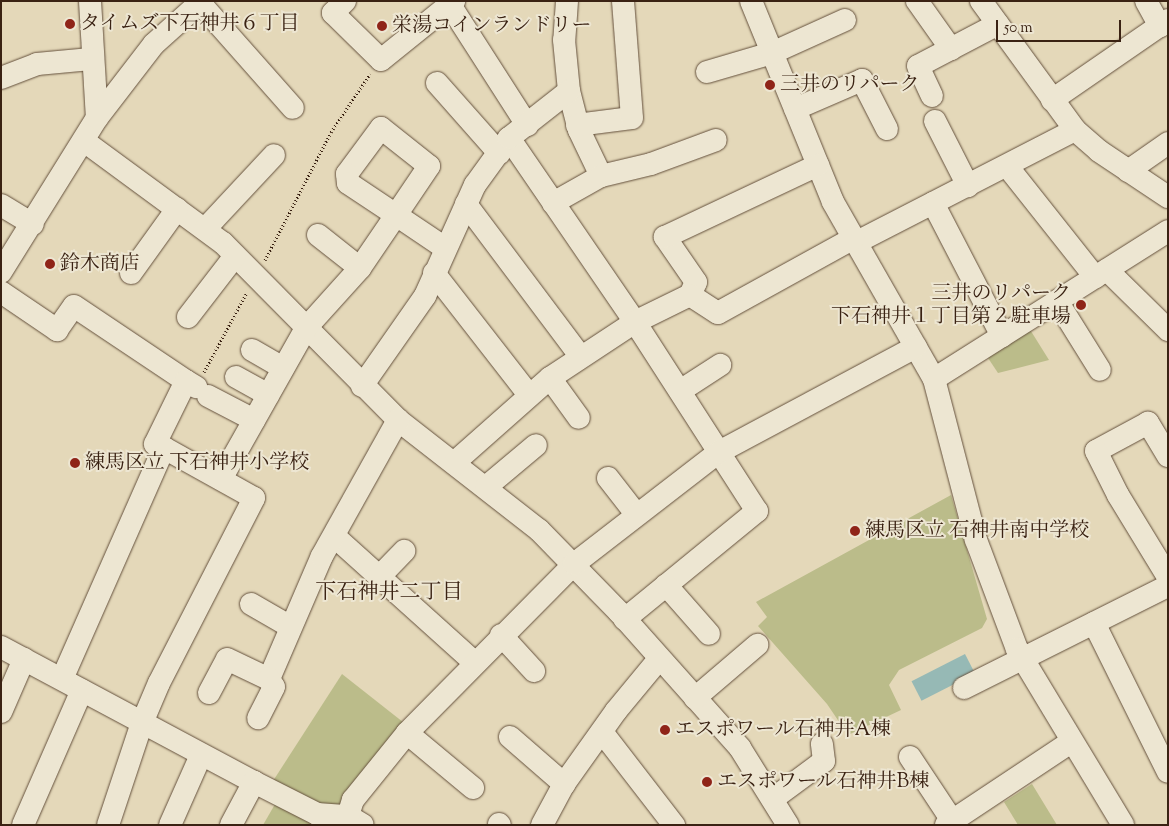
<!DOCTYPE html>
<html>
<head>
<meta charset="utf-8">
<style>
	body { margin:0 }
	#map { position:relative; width:1169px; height:826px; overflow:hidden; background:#e4d8b9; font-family:"Sorts Mill Goudy","Noto Serif JP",serif }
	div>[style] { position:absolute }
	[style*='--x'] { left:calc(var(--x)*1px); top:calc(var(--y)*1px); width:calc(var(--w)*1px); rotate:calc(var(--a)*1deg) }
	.green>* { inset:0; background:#bbbc8a }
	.water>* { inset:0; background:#96b9b5; transform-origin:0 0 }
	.path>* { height:3px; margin-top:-1.5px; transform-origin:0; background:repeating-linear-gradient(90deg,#3a2213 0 1px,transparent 0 3.5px) }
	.roads { filter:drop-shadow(0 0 1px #64503c) drop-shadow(0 0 1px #64503c) }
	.minor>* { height:22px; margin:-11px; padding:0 11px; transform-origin:11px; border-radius:11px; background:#ede6d2 }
	.dots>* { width:14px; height:14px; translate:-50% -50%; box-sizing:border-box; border:2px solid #ede6d2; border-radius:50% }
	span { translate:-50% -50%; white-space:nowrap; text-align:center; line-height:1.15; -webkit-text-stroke:4px #ede6d2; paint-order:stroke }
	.poi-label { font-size:20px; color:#3a2213 }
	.left { translate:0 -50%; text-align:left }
	.right { translate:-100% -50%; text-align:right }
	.neighbourhood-label { font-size:21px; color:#3a2213 }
	.frame { position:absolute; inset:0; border:2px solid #3a2213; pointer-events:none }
	.scale { position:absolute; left:996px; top:20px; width:125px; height:22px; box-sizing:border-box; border:2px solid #3a2213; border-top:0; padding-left:6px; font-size:15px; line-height:18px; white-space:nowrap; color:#3a2213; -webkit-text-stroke:4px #ede6d2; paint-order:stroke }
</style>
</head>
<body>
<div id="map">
	<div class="green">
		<i style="clip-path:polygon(1029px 328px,1049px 360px,998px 373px,986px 355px)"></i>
		<i style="clip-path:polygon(951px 495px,987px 619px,982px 628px,899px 670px,889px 685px,901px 710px,848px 735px,827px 704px,758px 626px,767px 617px,756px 602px)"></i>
		<i style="clip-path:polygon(342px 674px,408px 726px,347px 804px,318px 806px,273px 781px)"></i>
		<i style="clip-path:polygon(1032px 784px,1057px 825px,1018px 825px,1004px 802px)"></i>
		<i style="clip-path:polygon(278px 799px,326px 825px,263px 825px)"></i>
	</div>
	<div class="water">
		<i style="left:965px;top:654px;width:22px;height:60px;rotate:63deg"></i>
	</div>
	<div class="path">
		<i style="--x:265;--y:260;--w:144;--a:-62.7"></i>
		<i style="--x:331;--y:132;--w:70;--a:-56.1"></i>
		<i style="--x:204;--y:372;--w:89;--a:-61.7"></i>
	</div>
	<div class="roads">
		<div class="minor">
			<i style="--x:90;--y:1;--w:117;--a:86.6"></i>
			<i style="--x:345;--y:1;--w:17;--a:135"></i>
			<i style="--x:333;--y:13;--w:67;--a:44.4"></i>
			<i style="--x:381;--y:60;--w:94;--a:-38.9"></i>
			<i style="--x:567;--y:1;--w:39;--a:94"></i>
			<i style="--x:564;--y:40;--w:51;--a:84.4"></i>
			<i style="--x:569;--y:91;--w:40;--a:75.6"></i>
			<i style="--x:579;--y:130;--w:51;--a:64.4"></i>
			<i style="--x:751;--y:1;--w:217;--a:67.8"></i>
			<i style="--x:833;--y:202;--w:204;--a:60.3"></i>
			<i style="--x:934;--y:379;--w:166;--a:75.4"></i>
			<i style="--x:976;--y:540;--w:116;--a:69.4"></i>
			<i style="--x:1017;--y:649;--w:205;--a:58.9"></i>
			<i style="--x:917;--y:1;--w:59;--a:54.7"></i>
			<i style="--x:981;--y:1;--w:160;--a:53.9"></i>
			<i style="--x:1075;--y:130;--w:32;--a:41"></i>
			<i style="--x:1099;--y:151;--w:83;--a:33.7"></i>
			<i style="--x:1146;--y:1;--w:29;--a:61"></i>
			<i style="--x:200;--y:3;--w:140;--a:48.5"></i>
			<i style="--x:450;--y:5;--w:143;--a:57.3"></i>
			<i style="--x:707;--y:72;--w:68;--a:-16.3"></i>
			<i style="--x:772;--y:53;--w:80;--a:-24.3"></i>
			<i style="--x:1;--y:78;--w:39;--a:-21"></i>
			<i style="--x:37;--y:64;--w:54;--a:-5.3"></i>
			<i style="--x:437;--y:83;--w:94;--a:48.5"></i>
			<i style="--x:932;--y:96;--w:33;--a:-115"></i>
			<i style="--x:918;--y:66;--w:90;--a:-27.7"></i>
			<i style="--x:1052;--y:100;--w:141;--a:-34.6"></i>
			<i style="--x:795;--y:109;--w:73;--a:-23.4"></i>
			<i style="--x:862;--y:80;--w:55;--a:63"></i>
			<i style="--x:935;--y:121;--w:73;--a:63.1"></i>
			<i style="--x:577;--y:125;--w:55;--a:-7.3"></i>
			<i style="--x:632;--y:118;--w:117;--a:-94.4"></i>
			<i style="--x:509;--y:138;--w:223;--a:55.6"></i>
			<i style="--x:635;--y:322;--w:225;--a:57.2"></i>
			<i style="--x:757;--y:511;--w:171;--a:140.7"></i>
			<i style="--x:84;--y:141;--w:172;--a:36.3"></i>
			<i style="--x:223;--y:243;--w:249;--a:45.3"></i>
			<i style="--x:398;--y:420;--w:179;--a:38"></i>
			<i style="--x:539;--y:530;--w:115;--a:45.7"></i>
			<i style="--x:619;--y:612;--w:182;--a:48.3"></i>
			<i style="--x:740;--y:748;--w:91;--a:58.1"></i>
			<i style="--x:1007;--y:166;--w:142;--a:51.6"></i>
			<i style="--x:1128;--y:171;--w:49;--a:-35"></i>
			<i style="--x:553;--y:203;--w:55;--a:-29.4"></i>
			<i style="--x:601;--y:176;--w:51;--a:-13.5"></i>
			<i style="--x:651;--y:164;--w:69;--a:-20.3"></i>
			<i style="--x:933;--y:203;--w:150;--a:62.6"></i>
			<i style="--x:466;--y:204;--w:191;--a:53.1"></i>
			<i style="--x:1;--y:205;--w:37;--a:31"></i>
			<i style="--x:205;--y:229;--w:101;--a:-47"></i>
			<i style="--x:318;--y:235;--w:53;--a:38.2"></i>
			<i style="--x:857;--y:242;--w:245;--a:-27.2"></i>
			<i style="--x:1107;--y:270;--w:86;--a:44.5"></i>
			<i style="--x:1;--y:272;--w:181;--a:-58.1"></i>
			<i style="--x:97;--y:118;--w:93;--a:-52.4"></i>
			<i style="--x:154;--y:44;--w:64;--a:-41.9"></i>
			<i style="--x:131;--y:273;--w:79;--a:-54.3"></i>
			<i style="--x:434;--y:273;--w:155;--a:52.1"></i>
			<i style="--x:1;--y:292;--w:68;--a:34.2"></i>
			<i style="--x:57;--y:330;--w:29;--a:-55"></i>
			<i style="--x:74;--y:306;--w:135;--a:33.8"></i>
			<i style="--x:690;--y:295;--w:14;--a:-65"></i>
			<i style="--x:696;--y:282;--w:55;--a:-124.6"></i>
			<i style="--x:665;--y:237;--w:169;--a:-25.2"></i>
			<i style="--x:1057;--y:301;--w:81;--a:58.1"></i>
			<i style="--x:188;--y:317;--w:77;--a:-52.4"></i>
			<i style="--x:252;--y:350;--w:36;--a:30"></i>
			<i style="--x:236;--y:377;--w:37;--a:29"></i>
			<i style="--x:550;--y:378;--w:49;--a:54.1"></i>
			<i style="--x:934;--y:379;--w:277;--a:-32.3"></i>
			<i style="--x:362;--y:386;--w:110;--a:-55"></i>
			<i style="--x:425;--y:296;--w:122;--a:-65.8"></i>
			<i style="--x:475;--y:185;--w:58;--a:-54.1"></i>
			<i style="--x:509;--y:138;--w:76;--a:-38.1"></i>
			<i style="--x:680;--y:391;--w:48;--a:-33"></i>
			<i style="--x:208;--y:396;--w:52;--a:27.6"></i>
			<i style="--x:1168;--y:456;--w:39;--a:-121"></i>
			<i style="--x:1148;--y:423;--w:59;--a:151.7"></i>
			<i style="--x:1096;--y:451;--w:49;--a:63.4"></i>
			<i style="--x:1118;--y:495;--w:96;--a:58.6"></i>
			<i style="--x:455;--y:462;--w:127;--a:-41.5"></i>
			<i style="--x:550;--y:378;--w:102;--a:-33.4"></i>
			<i style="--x:635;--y:322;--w:61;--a:-26.1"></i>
			<i style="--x:690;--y:295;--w:33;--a:33"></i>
			<i style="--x:718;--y:313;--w:155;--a:-28.9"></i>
			<i style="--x:608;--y:478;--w:46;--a:52.1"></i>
			<i style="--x:221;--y:479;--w:173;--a:-60.6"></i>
			<i style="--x:306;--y:328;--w:81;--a:-48"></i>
			<i style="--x:360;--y:268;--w:64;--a:-55.8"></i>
			<i style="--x:396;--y:215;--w:59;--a:-56"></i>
			<i style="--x:429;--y:166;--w:61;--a:-141.6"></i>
			<i style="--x:381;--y:128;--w:57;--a:126.5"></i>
			<i style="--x:347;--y:174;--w:9;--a:84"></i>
			<i style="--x:348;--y:183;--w:58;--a:33.7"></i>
			<i style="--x:396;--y:215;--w:59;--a:34"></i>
			<i style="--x:486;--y:487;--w:65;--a:-40"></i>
			<i style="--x:334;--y:536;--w:188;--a:42"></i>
			<i style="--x:380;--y:576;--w:35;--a:-46"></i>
			<i style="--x:666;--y:585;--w:65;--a:48.7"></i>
			<i style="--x:251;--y:604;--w:46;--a:29.9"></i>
			<i style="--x:1094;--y:623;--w:166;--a:63.6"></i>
			<i style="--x:501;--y:635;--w:49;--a:47.5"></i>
			<i style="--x:1;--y:647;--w:287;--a:28.1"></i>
			<i style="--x:254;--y:782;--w:71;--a:26.9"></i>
			<i style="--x:317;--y:814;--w:31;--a:4"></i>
			<i style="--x:348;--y:816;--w:17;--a:31"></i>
			<i style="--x:62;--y:679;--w:253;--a:-66.2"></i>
			<i style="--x:164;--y:448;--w:10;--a:-156"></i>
			<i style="--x:155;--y:444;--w:70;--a:-63.8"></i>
			<i style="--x:186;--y:381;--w:12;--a:31"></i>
			<i style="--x:269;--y:679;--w:134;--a:-66.7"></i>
			<i style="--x:322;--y:556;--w:156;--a:-60.8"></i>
			<i style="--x:964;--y:688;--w:228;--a:-26.6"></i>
			<i style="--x:209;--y:693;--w:38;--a:-62"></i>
			<i style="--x:227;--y:659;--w:47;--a:25.5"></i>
			<i style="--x:269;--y:679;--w:9;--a:58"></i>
			<i style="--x:274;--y:687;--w:35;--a:117"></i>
			<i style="--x:695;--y:698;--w:82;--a:-40.5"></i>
			<i style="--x:1;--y:712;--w:58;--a:-66.5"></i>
			<i style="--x:602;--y:732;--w:118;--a:52.3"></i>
			<i style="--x:407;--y:733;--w:86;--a:39.8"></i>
			<i style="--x:510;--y:737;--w:72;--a:41"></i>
			<i style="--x:910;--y:757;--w:82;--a:56.5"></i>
			<i style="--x:774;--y:798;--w:62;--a:-36.5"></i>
			<i style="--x:824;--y:761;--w:17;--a:-97"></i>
			<i style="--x:348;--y:816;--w:17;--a:-73"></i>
			<i style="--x:353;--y:800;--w:86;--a:-51.1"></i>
			<i style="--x:407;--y:733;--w:238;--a:-45.3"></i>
			<i style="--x:574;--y:564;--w:183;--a:-37.7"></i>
			<i style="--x:719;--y:452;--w:223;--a:-28.1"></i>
			<i style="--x:499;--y:824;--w:1;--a:45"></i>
			<i style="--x:23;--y:825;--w:147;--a:-66.4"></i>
			<i style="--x:108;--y:825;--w:108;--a:-71.6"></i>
			<i style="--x:142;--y:723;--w:43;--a:-67"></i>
			<i style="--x:159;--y:683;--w:208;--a:-62.8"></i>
			<i style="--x:254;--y:498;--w:103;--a:-150.9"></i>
			<i style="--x:170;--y:825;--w:77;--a:-66.1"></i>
			<i style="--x:231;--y:825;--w:49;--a:-61.9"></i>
			<i style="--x:542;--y:825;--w:47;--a:-61.8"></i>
			<i style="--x:564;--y:784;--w:90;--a:-54.5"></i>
			<i style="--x:616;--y:711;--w:67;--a:-50.4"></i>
			<i style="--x:946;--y:825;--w:150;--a:-33.6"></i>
		</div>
	</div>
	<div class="dots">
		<i style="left:70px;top:24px;background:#8f2418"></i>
		<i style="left:382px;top:26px;background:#8f2418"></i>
		<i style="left:770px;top:85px;background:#8f2418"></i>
		<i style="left:50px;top:264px;background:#8f2418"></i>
		<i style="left:1081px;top:305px;background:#8f2418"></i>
		<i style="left:75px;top:463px;background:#8f2418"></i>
		<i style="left:855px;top:531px;background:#8f2418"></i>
		<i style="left:665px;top:730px;background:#8f2418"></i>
		<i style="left:707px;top:782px;background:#8f2418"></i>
	</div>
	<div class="poi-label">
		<span class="left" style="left:80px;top:24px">タイムズ下石神井６丁目</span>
		<span class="left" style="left:392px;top:26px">栄湯コインランドリー</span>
		<span class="left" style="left:780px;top:85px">三井のリパーク</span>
		<span class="left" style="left:60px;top:264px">鈴木商店</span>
		<span class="right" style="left:1071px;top:306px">三井のリパーク<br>下石神井１丁目第２駐車場</span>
		<span class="left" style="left:85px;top:463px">練馬区立 下石神井小学校</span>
		<span class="left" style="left:865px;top:531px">練馬区立 石神井南中学校</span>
		<span class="left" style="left:675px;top:730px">エスポワール石神井A棟</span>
		<span class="left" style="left:717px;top:782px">エスポワール石神井B棟</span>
	</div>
	<div class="neighbourhood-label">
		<span style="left:389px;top:593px">下石神井二丁目</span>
	</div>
	<div class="frame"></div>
	<div class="scale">50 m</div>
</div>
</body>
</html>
